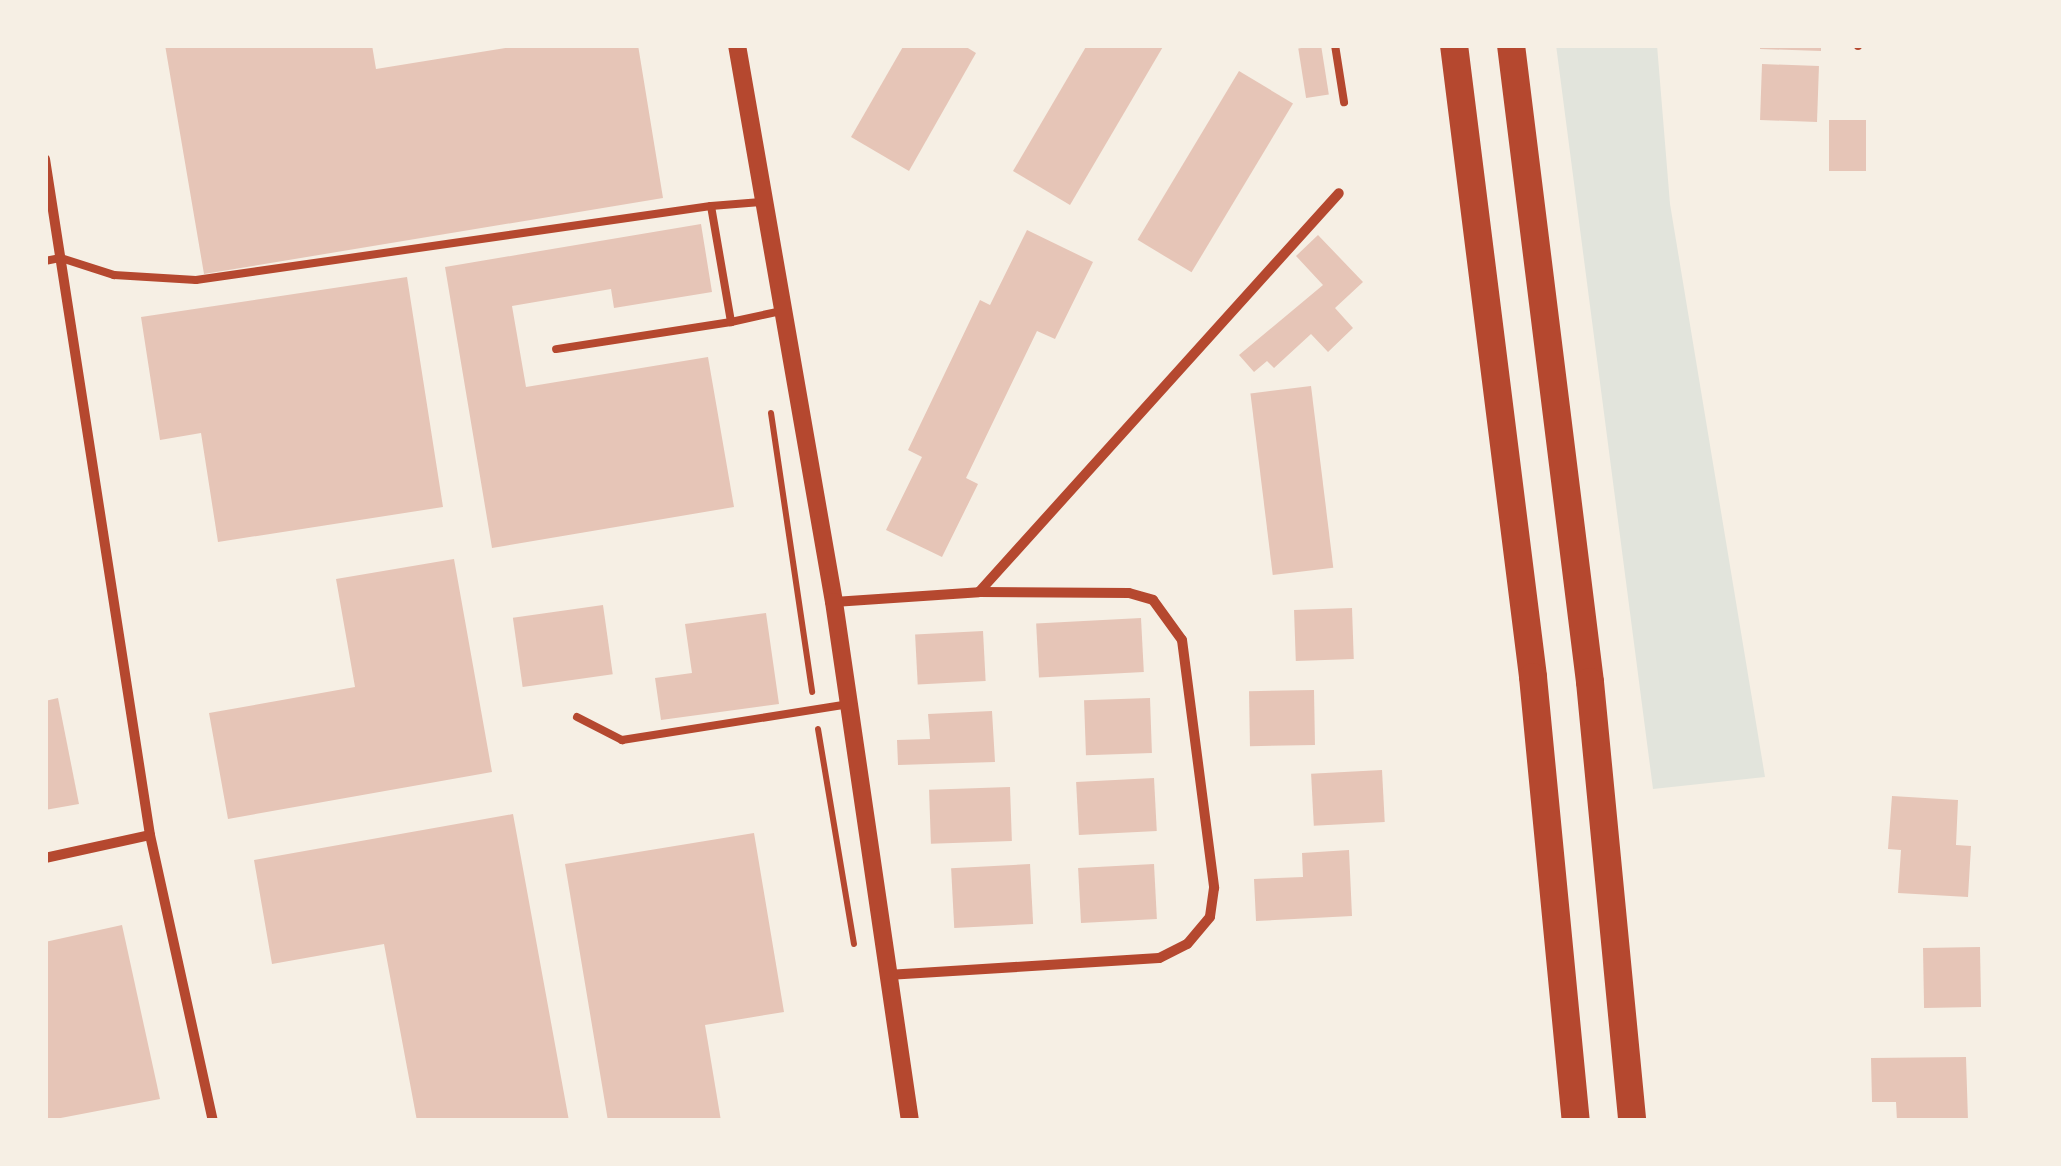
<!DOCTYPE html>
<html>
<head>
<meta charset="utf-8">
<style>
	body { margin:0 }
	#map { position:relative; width:2061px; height:1166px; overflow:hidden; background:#f6efe4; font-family:"Nunito Sans",sans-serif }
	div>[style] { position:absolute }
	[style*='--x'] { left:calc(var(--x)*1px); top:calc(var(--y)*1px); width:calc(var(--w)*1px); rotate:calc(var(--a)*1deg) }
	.green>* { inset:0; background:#e2e4dc }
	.building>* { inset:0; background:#e6c5b7; transform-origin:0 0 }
	.path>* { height:6px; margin:-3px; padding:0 3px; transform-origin:3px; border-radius:3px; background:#b5482f }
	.service>* { height:8px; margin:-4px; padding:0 4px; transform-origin:4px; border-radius:4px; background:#b5482f }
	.minor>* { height:10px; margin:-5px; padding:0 5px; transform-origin:5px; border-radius:5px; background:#b5482f }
	.tertiary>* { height:18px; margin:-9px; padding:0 9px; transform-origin:9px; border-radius:9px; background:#b5482f }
	.motorway>* { height:28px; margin:-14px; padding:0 14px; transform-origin:14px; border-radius:14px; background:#b5482f }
	span { translate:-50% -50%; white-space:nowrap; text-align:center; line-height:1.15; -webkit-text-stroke:8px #f6efe4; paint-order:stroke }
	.frame { position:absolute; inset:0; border:48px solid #f6efe4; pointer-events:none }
</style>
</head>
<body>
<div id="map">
	<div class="green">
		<i style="clip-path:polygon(1556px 45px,1657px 45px,1670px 204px,1765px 777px,1653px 789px)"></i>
	</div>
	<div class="building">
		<i style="clip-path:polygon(165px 45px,372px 45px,376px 69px,524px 45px,638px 45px,663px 198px,204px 274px)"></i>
		<i style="clip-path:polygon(904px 45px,963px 45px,976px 53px,909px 171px,851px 137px)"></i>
		<i style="clip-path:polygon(1087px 45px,1164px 45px,1070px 205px,1013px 171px)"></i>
		<i style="left:1321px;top:45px;width:50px;height:23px;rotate:81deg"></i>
		<i style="clip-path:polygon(1760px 45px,1821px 45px,1821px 51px,1760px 49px)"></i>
		<i style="left:1762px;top:64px;width:57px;height:56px;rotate:2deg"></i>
		<i style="left:1239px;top:71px;width:63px;height:197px;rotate:31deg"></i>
		<i style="left:1829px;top:120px;width:37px;height:51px"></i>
		<i style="clip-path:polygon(701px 224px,712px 292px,614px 308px,611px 289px,512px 306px,526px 387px,708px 357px,734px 507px,492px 548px,445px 267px)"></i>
		<i style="clip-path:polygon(1027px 230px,1093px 262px,1055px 339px,1037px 331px,966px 478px,978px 484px,942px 557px,886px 530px,922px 457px,908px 450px,980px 300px,990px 305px)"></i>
		<i style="clip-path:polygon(1318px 235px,1363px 282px,1335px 308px,1353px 328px,1328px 352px,1311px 334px,1274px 368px,1267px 361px,1254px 372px,1239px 355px,1323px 285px,1296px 256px)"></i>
		<i style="clip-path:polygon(407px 277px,443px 507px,218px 542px,201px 433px,160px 440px,141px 317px)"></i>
		<i style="left:1311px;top:386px;width:183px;height:61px;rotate:83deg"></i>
		<i style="clip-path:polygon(454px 559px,492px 772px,228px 819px,209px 713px,355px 687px,336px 579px)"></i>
		<i style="left:603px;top:605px;width:70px;height:91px;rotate:82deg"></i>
		<i style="left:1352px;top:608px;width:51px;height:58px;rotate:88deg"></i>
		<i style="clip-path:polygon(766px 613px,779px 704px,661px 720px,655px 678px,692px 673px,685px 624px)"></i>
		<i style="left:1141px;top:618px;width:54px;height:105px;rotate:87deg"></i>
		<i style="left:983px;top:631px;width:50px;height:68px;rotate:87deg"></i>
		<i style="left:1314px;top:690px;width:55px;height:65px;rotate:89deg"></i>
		<i style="clip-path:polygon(58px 698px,79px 804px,45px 810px,45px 701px)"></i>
		<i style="left:1150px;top:698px;width:55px;height:66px;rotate:88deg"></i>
		<i style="clip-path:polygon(992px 711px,995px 762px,898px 765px,897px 740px,930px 739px,928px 714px)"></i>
		<i style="left:1382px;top:770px;width:52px;height:71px;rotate:87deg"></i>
		<i style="left:1154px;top:778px;width:53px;height:78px;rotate:87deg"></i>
		<i style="left:1010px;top:787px;width:54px;height:81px;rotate:88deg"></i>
		<i style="clip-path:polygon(1892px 796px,1958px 800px,1956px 845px,1971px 846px,1968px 897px,1898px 893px,1901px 850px,1888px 849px)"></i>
		<i style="clip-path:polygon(513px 814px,569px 1121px,417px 1121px,384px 944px,272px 964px,254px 860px)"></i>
		<i style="clip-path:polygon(754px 833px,784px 1012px,705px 1025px,721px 1121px,608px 1121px,565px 864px)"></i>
		<i style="clip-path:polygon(1349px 850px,1352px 916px,1256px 921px,1254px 879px,1303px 877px,1302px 853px)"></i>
		<i style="left:1030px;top:864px;width:60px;height:79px;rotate:87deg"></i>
		<i style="left:1154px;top:864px;width:55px;height:76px;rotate:87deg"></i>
		<i style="clip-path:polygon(122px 925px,160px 1099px,45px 1121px,45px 942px)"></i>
		<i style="left:1980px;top:947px;width:60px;height:57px;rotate:89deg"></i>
		<i style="clip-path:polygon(1966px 1057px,1968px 1121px,1897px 1121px,1896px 1102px,1872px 1102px,1871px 1058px)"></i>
	</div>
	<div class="path">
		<i style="--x:771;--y:413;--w:282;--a:81.6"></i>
		<i style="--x:818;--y:729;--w:218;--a:80.5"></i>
	</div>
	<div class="service">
		<i style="--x:1335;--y:45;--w:58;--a:81"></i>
		<i style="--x:1858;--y:46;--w:1;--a:-90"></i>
		<i style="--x:711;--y:206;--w:50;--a:-4.6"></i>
		<i style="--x:45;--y:261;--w:16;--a:-11"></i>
		<i style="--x:61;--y:258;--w:56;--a:17.8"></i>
		<i style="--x:114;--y:275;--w:82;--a:3.5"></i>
		<i style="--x:196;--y:280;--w:520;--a:-8.18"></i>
		<i style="--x:711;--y:206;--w:118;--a:80.2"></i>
		<i style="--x:731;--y:322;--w:177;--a:171.2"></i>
		<i style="--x:731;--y:322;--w:51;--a:-12.4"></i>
		<i style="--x:577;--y:717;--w:51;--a:27.1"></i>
		<i style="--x:622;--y:740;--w:230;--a:-9"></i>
	</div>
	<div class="minor">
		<i style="--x:45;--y:159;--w:684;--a:81.17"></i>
		<i style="--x:150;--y:835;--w:293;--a:77.6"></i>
		<i style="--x:979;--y:592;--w:537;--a:-47.94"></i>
		<i style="--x:834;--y:602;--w:145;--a:-3.9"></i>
		<i style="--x:979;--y:592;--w:150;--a:0.4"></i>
		<i style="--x:1129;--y:593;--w:25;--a:16"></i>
		<i style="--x:1153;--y:600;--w:49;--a:54.1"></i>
		<i style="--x:1182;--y:640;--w:250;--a:82.6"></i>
		<i style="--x:1214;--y:888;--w:29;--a:98"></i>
		<i style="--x:1210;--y:917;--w:35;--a:130"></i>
		<i style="--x:1187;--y:944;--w:31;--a:153"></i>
		<i style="--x:1159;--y:958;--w:272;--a:176.4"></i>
		<i style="--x:45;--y:858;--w:107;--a:-12.4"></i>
	</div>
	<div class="tertiary">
		<i style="--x:737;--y:45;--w:565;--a:80.12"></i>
		<i style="--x:834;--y:602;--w:525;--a:81.67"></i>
	</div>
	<div class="motorway">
		<i style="--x:1454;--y:45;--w:637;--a:82.87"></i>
		<i style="--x:1533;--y:677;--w:446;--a:84.5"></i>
		<i style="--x:1511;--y:45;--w:642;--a:82.93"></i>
		<i style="--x:1590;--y:682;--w:441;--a:84.5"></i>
	</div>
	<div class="frame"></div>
</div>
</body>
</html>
